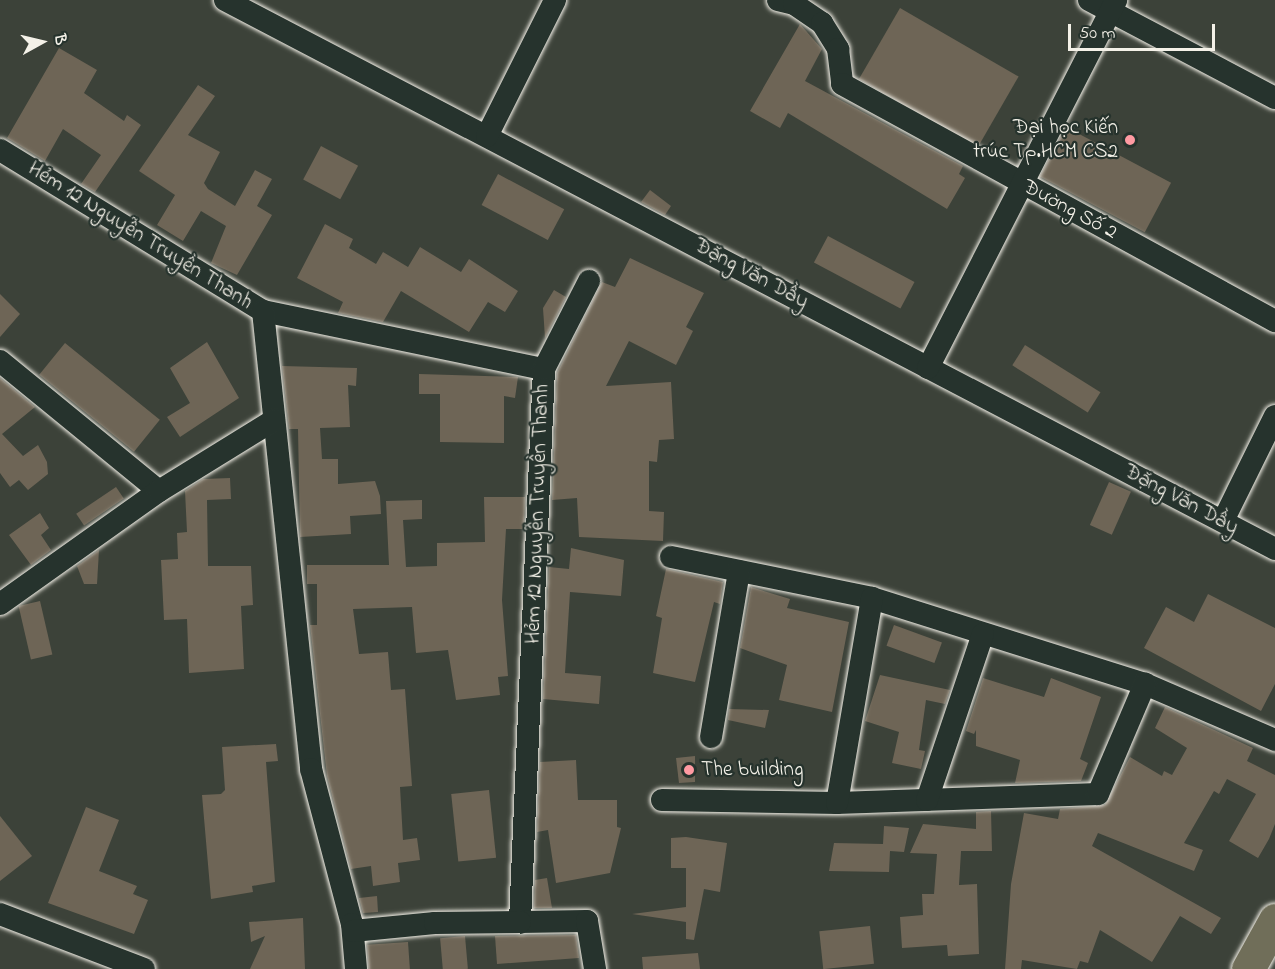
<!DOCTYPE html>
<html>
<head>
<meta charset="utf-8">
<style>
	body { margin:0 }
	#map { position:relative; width:1275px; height:969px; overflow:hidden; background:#3c4239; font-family:"Indie Flower",sans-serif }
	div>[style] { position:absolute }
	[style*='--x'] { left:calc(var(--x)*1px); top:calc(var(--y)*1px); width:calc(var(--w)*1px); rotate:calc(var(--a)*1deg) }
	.building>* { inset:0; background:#6e6556; transform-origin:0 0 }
	.roads { filter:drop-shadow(0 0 2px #f4f1e8) drop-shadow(0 0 2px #f4f1e8) }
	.minor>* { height:22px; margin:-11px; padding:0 11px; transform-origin:11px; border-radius:11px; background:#26332d }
	.highway>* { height:33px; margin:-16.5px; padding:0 16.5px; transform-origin:16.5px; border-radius:16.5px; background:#706e59 }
	.dots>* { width:16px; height:16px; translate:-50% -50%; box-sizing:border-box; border:3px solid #26332d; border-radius:50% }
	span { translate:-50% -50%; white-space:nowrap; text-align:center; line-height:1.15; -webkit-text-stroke:4.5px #26332d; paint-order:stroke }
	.poi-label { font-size:21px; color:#f4f1e8 }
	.right { translate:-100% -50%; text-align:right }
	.left { translate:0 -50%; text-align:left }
	.street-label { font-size:21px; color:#f4f1e8 }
	.north { position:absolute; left:12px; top:12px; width:60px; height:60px; -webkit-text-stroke:4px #26332d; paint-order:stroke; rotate:82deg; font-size:16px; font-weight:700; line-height:24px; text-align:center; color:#f4f1e8 }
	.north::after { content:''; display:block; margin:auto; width:21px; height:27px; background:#f4f1e8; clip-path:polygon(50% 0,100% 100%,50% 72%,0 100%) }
	.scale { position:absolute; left:1068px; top:24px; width:147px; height:27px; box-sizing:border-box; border:3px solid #f4f1e8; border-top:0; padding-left:8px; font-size:18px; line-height:21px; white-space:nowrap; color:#f4f1e8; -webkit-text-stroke:4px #26332d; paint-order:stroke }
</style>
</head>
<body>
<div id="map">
	<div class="building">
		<i style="left:900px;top:8px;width:137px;height:82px;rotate:30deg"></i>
		<i style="clip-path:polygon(800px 24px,822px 49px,805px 81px,963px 166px,959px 174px,965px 178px,947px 209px,788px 113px,780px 128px,750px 111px)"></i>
		<i style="clip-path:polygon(59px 48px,97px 70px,84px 93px,124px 121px,127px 115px,141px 125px,95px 192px,81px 184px,101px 155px,63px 129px,45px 161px,7px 138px)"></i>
		<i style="clip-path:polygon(198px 85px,215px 96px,188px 135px,220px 152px,204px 183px,208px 189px,235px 206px,255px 170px,272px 179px,257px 206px,272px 215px,237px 275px,211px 263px,226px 226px,201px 211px,183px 241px,157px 225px,175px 195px,139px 171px)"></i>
		<i style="left:1066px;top:127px;width:119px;height:56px;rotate:28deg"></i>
		<i style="left:321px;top:146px;width:42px;height:38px;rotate:28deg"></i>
		<i style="left:498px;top:174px;width:75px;height:35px;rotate:28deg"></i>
		<i style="clip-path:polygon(650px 190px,671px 206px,665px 215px,641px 202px)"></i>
		<i style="clip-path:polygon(325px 224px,353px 239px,349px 248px,376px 264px,383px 252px,408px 267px,420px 247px,461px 272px,469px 259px,518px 291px,505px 312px,488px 302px,469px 332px,401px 291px,383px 322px,338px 313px,343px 302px,297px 278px)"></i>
		<i style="left:828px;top:236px;width:98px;height:30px;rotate:28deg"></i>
		<i style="clip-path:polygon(630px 258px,704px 293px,686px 327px,693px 331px,676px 365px,629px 341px,606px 386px,671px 382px,674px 439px,659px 440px,657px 462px,649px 461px,649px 511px,664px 512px,663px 541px,579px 537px,577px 498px,552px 500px,557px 373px,602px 282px,615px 287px)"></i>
		<i style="clip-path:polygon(554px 290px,566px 297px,545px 338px,543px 308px)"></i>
		<i style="clip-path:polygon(0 294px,20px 314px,0 337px)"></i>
		<i style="clip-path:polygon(207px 342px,239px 398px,180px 437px,167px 417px,190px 403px,170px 368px)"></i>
		<i style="left:65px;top:343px;width:122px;height:41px;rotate:39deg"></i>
		<i style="left:1025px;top:345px;width:89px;height:24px;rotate:32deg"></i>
		<i style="clip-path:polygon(282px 366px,357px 368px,356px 386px,348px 385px,350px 427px,320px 428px,322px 459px,338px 459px,338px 484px,375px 481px,380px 496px,381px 514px,350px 516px,351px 534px,300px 537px,298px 429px,289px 429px)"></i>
		<i style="clip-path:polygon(419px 374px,518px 377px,515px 398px,504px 396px,504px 443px,440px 442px,440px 394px,419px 394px)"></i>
		<i style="clip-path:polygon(0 378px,35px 407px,2px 434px,23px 456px,38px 445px,47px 462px,48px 474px,28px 490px,19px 480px,10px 487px,0 473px)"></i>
		<i style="clip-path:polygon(230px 478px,231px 499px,207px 500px,208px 566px,251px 566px,253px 605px,241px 606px,244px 669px,189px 673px,187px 619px,164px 620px,161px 560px,178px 559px,177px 533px,187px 532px,185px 491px,203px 479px)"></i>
		<i style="left:1109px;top:482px;width:24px;height:47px;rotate:24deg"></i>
		<i style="left:116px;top:487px;width:14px;height:48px;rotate:56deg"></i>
		<i style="clip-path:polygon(484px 497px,525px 497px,524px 529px,506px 529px,502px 600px,508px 676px,498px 677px,500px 695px,456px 700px,448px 650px,416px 653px,412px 607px,353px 609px,359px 654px,388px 652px,391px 690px,405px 689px,412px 786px,400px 787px,403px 840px,417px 838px,420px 860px,398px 863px,400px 882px,373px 886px,371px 866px,351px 869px,327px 776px,310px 625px,317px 625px,317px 584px,307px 584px,307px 565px,389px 565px,386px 501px,422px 500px,422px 519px,403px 520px,406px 567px,437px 566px,437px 543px,485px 542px)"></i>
		<i style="clip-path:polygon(40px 513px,49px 528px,41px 535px,51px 550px,31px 565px,9px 535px)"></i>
		<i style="clip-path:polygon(571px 548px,624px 560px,621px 596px,570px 592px,565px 673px,601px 676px,599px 704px,543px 699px,549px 567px,569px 569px)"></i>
		<i style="clip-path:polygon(99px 550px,97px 584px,84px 584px,77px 566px)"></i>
		<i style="clip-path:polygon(666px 569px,723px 582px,720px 604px,714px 602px,695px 682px,653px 673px,662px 618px,656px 616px)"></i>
		<i style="clip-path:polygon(751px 587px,790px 599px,787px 608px,849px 622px,832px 712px,779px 700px,787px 665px,740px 648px)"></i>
		<i style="clip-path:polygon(1208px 594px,1275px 628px,1275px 684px,1261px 711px,1144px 648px,1166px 607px,1194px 622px)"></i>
		<i style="left:40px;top:601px;width:55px;height:22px;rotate:77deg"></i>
		<i style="left:894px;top:625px;width:51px;height:22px;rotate:20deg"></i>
		<i style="clip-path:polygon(880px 675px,950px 690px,945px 704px,926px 700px,919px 750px,925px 751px,921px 769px,892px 763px,899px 732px,865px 721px)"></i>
		<i style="clip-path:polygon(983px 678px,1044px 697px,1051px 678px,1101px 697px,1080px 759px,1088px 763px,1081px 781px,1015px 783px,1020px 760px,976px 746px,976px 730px,974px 734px,966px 731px)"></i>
		<i style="clip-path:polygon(1165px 707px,1253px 748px,1247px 761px,1275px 775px,1275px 824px,1269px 839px,1258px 858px,1229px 841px,1256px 794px,1227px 779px,1219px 794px,1214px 791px,1184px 843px,1203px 850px,1194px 871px,1098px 833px,1092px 846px,1221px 918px,1211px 934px,1180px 916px,1152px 962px,1100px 930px,1088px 963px,1080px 961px,1077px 969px,1022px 960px,1021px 969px,1005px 969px,1011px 884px,1024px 813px,1058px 819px,1060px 809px,1105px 805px,1130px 757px,1162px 776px,1164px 771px,1172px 775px,1187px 748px,1155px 728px)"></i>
		<i style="clip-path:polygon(729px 709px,769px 710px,765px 728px,728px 720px)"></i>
		<i style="clip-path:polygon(276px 744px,278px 761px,266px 762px,275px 882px,252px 886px,253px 892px,211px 899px,202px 795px,221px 794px,225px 790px,222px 747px)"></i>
		<i style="clip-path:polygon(695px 756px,695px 782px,679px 783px,676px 758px)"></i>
		<i style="clip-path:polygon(576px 760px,578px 800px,617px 800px,617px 827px,621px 828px,610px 873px,556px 883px,548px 830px,537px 832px,540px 762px)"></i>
		<i style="left:489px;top:790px;width:68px;height:38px;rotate:84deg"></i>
		<i style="clip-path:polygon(86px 807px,119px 820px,99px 871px,137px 886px,133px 894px,148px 900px,134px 934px,48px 903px)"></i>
		<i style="clip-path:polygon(991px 811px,992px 851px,961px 851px,959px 885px,977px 884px,979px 954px,948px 956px,947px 945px,902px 948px,900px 917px,923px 915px,922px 894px,934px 894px,937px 854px,910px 853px,923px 824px,976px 829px,976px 812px)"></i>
		<i style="clip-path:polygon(0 816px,32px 856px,0 881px)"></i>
		<i style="clip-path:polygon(884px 826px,909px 828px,904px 852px,890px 851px,889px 872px,829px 871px,834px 843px,883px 844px)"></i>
		<i style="clip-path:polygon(686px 837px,727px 843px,720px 892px,704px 889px,694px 940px,686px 939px,686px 922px,632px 914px,686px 907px,686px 868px,671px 868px,671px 838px)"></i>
		<i style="clip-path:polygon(547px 878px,552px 908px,534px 908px,535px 880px)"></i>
		<i style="clip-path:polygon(377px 896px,378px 912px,363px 913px,359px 898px)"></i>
		<i style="clip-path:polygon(303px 918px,305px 969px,250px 969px,265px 936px,251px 942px,249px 922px)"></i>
		<i style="left:870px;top:926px;width:38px;height:51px;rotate:84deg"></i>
		<i style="clip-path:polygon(576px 935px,579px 958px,497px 964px,495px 936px)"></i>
		<i style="left:465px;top:936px;width:33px;height:25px;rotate:85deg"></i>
		<i style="left:408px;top:942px;width:27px;height:41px;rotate:86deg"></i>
		<i style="clip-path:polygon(698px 953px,700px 969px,643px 969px,642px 957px)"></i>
	</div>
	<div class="roads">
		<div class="minor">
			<i style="--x:225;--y:0;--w:1185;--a:27.6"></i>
			<i style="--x:778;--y:0;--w:16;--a:14"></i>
			<i style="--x:794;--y:4;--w:34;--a:34"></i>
			<i style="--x:822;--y:23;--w:31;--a:58"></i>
			<i style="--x:838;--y:49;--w:35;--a:83"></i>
			<i style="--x:842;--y:84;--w:494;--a:28.7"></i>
			<i style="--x:1089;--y:0;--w:210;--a:27.8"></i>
			<i style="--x:487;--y:136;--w:152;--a:-63.4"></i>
			<i style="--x:0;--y:150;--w:308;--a:31.5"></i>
			<i style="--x:263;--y:311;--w:287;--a:11.7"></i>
			<i style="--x:544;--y:369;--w:554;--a:92.49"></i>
			<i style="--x:520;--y:922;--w:67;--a:-0.9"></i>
			<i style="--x:587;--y:921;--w:49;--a:80.5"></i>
			<i style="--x:263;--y:311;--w:461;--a:84"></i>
			<i style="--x:311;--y:769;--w:160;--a:75.2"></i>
			<i style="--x:352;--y:924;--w:45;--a:84.9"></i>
			<i style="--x:0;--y:361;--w:205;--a:39.3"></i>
			<i style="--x:159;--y:491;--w:195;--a:144.6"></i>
			<i style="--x:928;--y:368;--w:413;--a:-62.9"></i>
			<i style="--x:544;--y:369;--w:99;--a:-62.9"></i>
			<i style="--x:159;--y:491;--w:135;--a:-31.7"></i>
			<i style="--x:1223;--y:521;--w:117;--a:-63.7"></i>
			<i style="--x:671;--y:557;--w:205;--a:11.5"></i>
			<i style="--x:872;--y:598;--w:286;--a:17.5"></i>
			<i style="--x:1145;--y:684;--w:142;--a:23.3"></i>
			<i style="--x:711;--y:737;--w:168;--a:-80.4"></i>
			<i style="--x:662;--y:800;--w:175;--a:1"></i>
			<i style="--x:837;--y:803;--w:261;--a:-2"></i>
			<i style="--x:1098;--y:794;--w:120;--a:-66.9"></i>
			<i style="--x:927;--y:800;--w:175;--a:-71.4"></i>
			<i style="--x:837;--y:803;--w:208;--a:-80.3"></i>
			<i style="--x:0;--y:914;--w:154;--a:20.9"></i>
			<i style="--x:353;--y:931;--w:82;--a:-5.6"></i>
			<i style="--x:435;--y:923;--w:85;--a:-0.7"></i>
		</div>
		<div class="highway">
			<i style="--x:1248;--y:969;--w:56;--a:-61.1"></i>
		</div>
	</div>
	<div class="dots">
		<i style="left:1130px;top:140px;background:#ff9aa2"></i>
		<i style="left:689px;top:770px;background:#ff9aa2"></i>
	</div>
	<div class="poi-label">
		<span class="right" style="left:1118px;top:140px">Đại học Kiến<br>trúc Tp.HCM CS2</span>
		<span class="left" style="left:701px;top:770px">The building</span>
	</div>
	<div class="street-label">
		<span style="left:1070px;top:210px;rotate:28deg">Đường Số 2</span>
		<span style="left:140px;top:236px;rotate:32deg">Hẻm 12 Nguyễn Truyền Thanh</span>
		<span style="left:751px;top:274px;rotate:28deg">Đặng Văn Dầy</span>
		<span style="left:1181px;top:500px;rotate:28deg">Đặng Văn Dầy</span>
		<span style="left:538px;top:514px;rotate:-88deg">Hẻm 12 Nguyễn Truyền Thanh</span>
	</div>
	<div class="north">B</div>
	<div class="scale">50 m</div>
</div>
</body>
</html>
